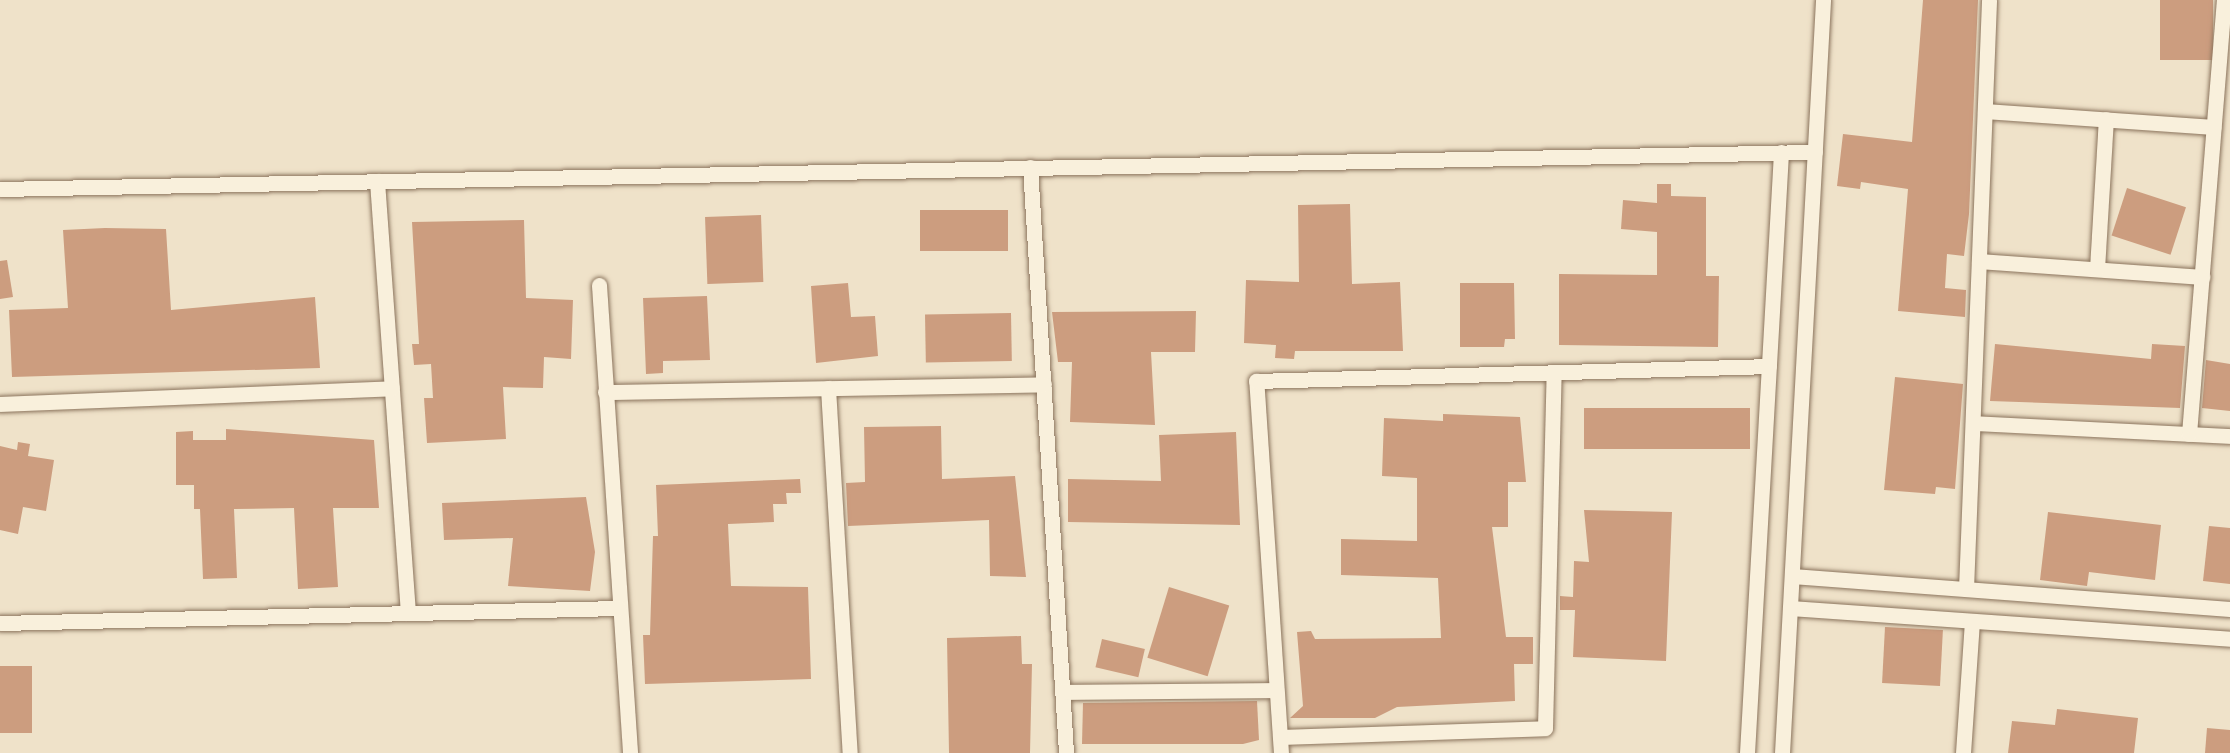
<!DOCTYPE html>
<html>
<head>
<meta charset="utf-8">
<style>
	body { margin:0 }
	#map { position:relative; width:2230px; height:753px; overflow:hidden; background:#efe2c9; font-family:"Libre Baskerville",serif }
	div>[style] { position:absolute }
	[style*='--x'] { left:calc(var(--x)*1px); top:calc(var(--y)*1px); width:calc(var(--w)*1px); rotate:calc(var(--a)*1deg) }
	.building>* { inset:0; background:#cc9d7f; transform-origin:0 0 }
	.roads { filter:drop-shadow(0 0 2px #8b745d) drop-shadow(0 0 2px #8b745d) }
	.minor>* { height:15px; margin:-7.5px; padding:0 7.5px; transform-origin:7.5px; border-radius:7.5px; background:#f9f0dc }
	span { translate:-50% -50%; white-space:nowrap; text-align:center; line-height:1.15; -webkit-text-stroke:8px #f6edd8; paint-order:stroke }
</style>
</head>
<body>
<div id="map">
	<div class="building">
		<i style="clip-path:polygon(1923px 0,1978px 0,1969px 214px,1964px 256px,1947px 254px,1945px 288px,1966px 290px,1965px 317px,1898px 311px,1908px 189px,1861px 182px,1860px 189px,1837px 186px,1843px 134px,1912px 142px)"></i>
		<i style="left:2160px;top:0;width:53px;height:60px"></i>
		<i style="clip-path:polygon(1657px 184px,1671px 184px,1671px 196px,1706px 197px,1706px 276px,1719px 276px,1718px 347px,1559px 345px,1559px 274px,1657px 275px,1657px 232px,1621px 229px,1623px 200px,1657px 203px)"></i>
		<i style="left:2127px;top:188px;width:62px;height:50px;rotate:18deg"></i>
		<i style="clip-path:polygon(1350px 204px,1352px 284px,1400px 282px,1403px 351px,1295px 351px,1294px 359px,1275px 358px,1276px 345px,1244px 343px,1246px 280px,1299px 282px,1298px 205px)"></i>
		<i style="left:1008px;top:210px;width:41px;height:88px;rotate:90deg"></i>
		<i style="left:761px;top:215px;width:67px;height:56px;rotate:88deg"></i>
		<i style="clip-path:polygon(524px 220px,526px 298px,573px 300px,571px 359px,544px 357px,543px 388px,503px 387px,506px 439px,427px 443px,424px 398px,433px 398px,431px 364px,414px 365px,412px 344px,419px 344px,412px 222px)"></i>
		<i style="clip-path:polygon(105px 228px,166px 229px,171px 310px,315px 297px,320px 368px,12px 377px,9px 310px,68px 308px,63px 230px)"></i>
		<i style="clip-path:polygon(7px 260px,13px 297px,0 299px,0 261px)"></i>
		<i style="clip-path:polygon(848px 283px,851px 317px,875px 316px,878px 356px,816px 363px,811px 286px)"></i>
		<i style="clip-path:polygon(1460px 283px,1514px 283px,1515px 339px,1505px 339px,1504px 347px,1460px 347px)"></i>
		<i style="clip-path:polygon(707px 296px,710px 360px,663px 361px,663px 373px,646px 374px,643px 298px)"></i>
		<i style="clip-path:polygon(1196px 311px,1195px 352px,1151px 352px,1155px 425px,1070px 422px,1072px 362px,1058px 362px,1052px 312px)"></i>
		<i style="left:1011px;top:313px;width:48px;height:86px;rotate:89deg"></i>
		<i style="clip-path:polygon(1995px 344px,2151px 359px,2152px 344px,2185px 346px,2180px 408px,1990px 401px)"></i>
		<i style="clip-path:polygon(2206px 360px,2230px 364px,2230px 411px,2202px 408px)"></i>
		<i style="clip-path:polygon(1895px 377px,1963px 384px,1955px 489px,1936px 487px,1935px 494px,1884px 490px)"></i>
		<i style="left:1750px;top:408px;width:41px;height:166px;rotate:90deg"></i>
		<i style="clip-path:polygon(1443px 414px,1520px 417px,1526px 482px,1508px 482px,1508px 527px,1492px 527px,1506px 637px,1533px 637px,1533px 664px,1514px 664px,1515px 701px,1397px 707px,1375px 718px,1290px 718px,1303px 706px,1297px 632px,1311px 631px,1315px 639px,1441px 638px,1438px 578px,1341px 575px,1341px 539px,1417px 541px,1417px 478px,1382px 476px,1384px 418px,1443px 421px)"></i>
		<i style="clip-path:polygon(941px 426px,942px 479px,1015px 476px,1026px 577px,990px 576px,989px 520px,848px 526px,846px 483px,865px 482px,864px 427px)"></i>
		<i style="clip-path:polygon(226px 429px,374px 440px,379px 508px,333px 508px,338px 587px,298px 589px,294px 508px,234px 509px,237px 578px,203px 579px,200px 509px,194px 509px,194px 485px,176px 485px,176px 432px,193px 431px,193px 440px,226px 440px)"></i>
		<i style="clip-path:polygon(1236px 432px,1240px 525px,1068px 522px,1068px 479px,1161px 481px,1159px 435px)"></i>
		<i style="clip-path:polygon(18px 442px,30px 444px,28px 456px,54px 460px,46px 511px,23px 507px,18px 534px,0 530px,0 446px,17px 450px)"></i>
		<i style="clip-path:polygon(800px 479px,801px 493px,786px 493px,787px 504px,773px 504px,774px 522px,728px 524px,731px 586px,808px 587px,811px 679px,645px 684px,643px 635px,650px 635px,653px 536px,658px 536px,656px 485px)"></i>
		<i style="clip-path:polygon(586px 497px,595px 552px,590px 591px,508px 586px,513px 538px,444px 540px,442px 503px)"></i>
		<i style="clip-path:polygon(1584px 510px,1672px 512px,1666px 661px,1573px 657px,1575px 610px,1560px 610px,1560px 596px,1573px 597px,1574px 561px,1589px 562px)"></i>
		<i style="clip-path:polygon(2048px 512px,2161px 525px,2155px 580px,2089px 572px,2087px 586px,2040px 580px)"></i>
		<i style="clip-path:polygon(2209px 526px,2230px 528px,2230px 584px,2203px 581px)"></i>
		<i style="left:1169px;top:587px;width:63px;height:74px;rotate:17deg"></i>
		<i style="left:1885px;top:627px;width:58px;height:56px;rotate:3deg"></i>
		<i style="clip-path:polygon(1021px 636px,1022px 664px,1032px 664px,1030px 753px,949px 753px,947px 638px)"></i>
		<i style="left:1102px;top:639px;width:44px;height:29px;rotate:13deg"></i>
		<i style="left:0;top:666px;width:32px;height:67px"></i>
		<i style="clip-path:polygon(1257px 701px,1259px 740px,1243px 744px,1082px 744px,1083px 703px)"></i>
		<i style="clip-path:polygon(2057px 709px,2138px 718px,2134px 753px,2008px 753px,2012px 721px,2055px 725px)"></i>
		<i style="clip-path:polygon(2207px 728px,2230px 730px,2230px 753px,2205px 753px)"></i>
	</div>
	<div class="roads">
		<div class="minor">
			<i style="--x:1985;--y:111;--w:229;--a:4"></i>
			<i style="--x:1030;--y:167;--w:587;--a:86.48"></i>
			<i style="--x:377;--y:181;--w:433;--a:85.9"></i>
			<i style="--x:0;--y:189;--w:1815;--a:-1.17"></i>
			<i style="--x:1979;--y:261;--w:224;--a:4.1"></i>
			<i style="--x:2097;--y:269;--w:150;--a:-86.6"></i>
			<i style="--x:599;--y:285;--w:469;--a:86.2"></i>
			<i style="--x:828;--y:388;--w:366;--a:86.6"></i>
			<i style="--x:605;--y:392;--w:439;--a:-1"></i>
			<i style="--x:0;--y:404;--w:392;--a:-2.3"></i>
			<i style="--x:1973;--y:423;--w:257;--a:2.9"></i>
			<i style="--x:2189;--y:434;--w:435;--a:-85.4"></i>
			<i style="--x:1792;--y:576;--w:439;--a:4.3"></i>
			<i style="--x:1966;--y:589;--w:589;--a:-87.76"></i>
			<i style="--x:1790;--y:608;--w:441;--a:4"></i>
			<i style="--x:0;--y:623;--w:619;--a:-1.39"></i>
			<i style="--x:1062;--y:692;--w:214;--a:-0.5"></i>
			<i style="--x:1280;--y:737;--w:265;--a:-1.9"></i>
			<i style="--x:1545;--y:728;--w:356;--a:-88.6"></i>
			<i style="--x:1281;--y:753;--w:373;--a:-93.8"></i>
			<i style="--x:1256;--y:381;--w:513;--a:-1.67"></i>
			<i style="--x:1747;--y:753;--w:602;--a:-86.76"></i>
			<i style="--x:1782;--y:753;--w:754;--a:-86.88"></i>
			<i style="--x:1963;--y:753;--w:132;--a:-86.1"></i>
		</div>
	</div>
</div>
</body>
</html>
